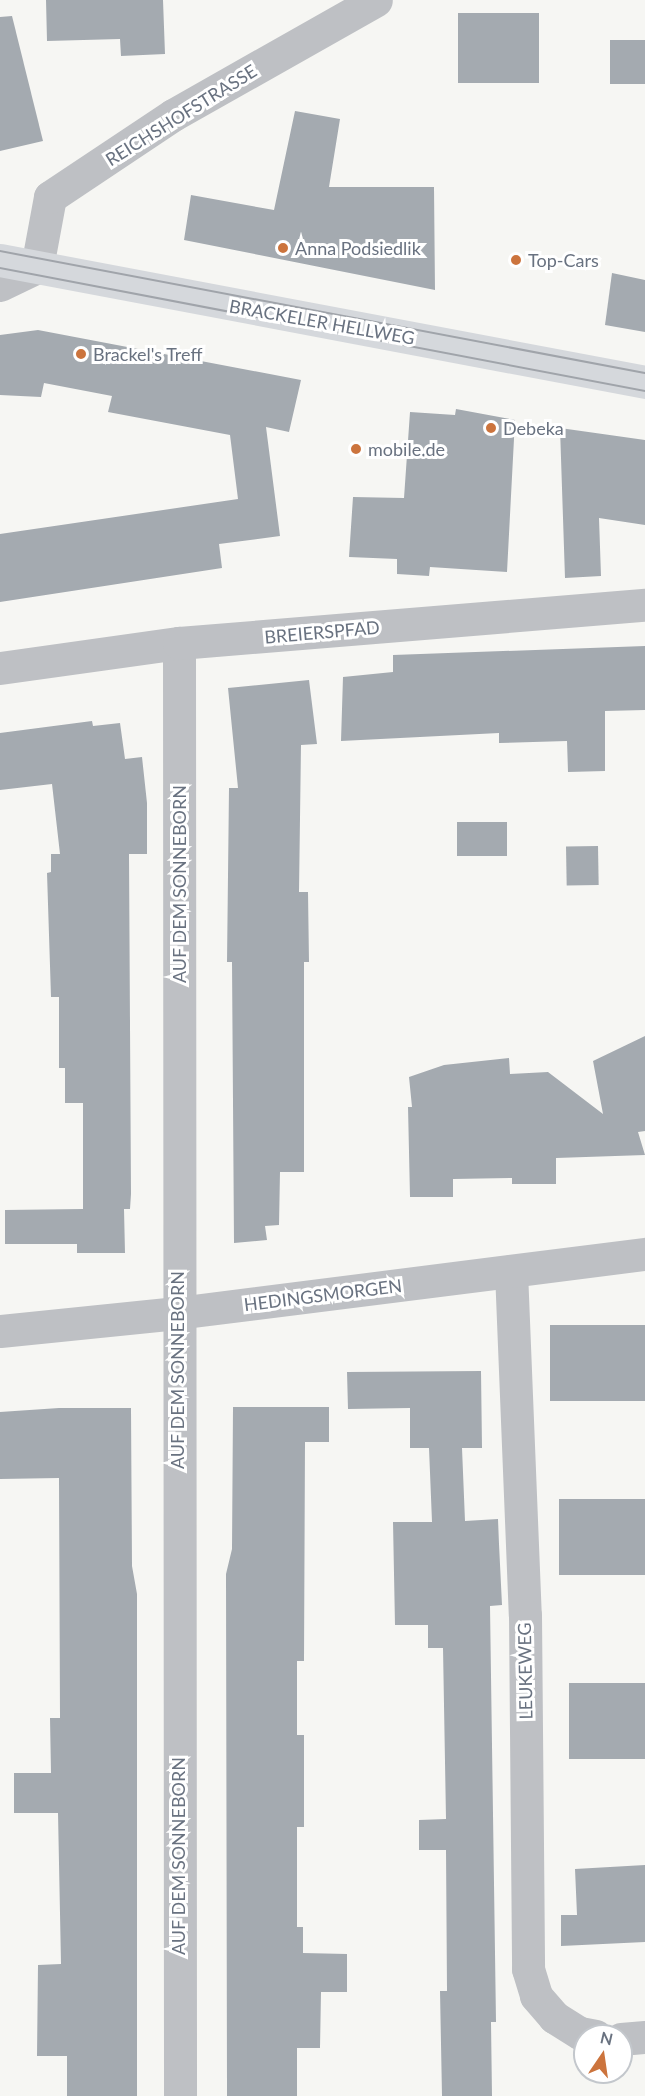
<!DOCTYPE html>
<html>
<head>
<meta charset="utf-8">
<style>
	body { margin:0 }
	#map { position:relative; width:645px; height:2096px; overflow:hidden; background:#f6f6f3; font-family:Lato,sans-serif }
	div>[style] { position:absolute }
	[style*='--x'] { left:calc(var(--x)*1px); top:calc(var(--y)*1px); width:calc(var(--w)*1px); rotate:calc(var(--a)*1deg) }
	.building>* { inset:0; background:#a4aab0; transform-origin:0 0 }
	.minor>* { height:33px; margin:-16.5px; padding:0 16.5px; transform-origin:16.5px; border-radius:16.5px; background:#bec0c4 }
	.secondary>* { height:33px; margin:-16.5px; padding:0 16.5px; transform-origin:16.5px; border-radius:16.5px; background:#d5d8dc }
	.tram>* { height:1.5px; margin:-0.75px; padding:0 0.75px; transform-origin:0.75px; border-radius:0.75px; background:#a0a4aa }
	.dots>* { width:16px; height:16px; translate:-50% -50%; box-sizing:border-box; border:3px solid #fff; border-radius:50% }
	span { translate:-50% -50%; white-space:nowrap; text-align:center; line-height:1.15; -webkit-text-stroke:6px #fff; paint-order:stroke }
	.street-label { font-size:18px; color:#697280 }
	.poi-label { font-size:18px; color:#697280 }
	.left { translate:0 -50%; text-align:left }
	.north { position:absolute; left:573px; top:2024px; width:60px; height:60px; box-sizing:border-box; background:#fff; border:2px solid #c3c7cc; border-radius:50%; rotate:13deg; font-size:16px; font-weight:700; line-height:24px; text-align:center; color:#697280 }
	.north::after { content:''; display:block; margin:auto; width:21px; height:27px; background:#cc743d; clip-path:polygon(50% 0,100% 100%,50% 72%,0 100%) }
</style>
</head>
<body>
<div id="map">
	<div class="building">
		<i style="clip-path:polygon(46px 0,163px 0,165px 54px,121px 56px,120px 39px,47px 41px)"></i>
		<i style="left:539px;top:13px;width:70px;height:81px;rotate:90deg"></i>
		<i style="clip-path:polygon(12px 16px,43px 141px,0 151px,0 17px)"></i>
		<i style="left:645px;top:40px;width:44px;height:35px;rotate:90deg"></i>
		<i style="clip-path:polygon(295px 111px,340px 119px,329px 187px,434px 187px,435px 290px,184px 240px,191px 195px,274px 210px)"></i>
		<i style="clip-path:polygon(612px 273px,645px 280px,645px 332px,605px 325px)"></i>
		<i style="clip-path:polygon(38px 330px,301px 380px,289px 432px,266px 427px,280px 536px,219px 544px,222px 568px,0 602px,0 534px,238px 499px,230px 435px,108px 412px,112px 396px,44px 383px,41px 397px,0 395px,0 335px)"></i>
		<i style="clip-path:polygon(456px 409px,515px 420px,507px 572px,430px 567px,429px 576px,397px 574px,397px 559px,349px 557px,353px 497px,404px 498px,410px 412px,455px 415px)"></i>
		<i style="clip-path:polygon(560px 428px,645px 440px,645px 525px,599px 518px,601px 576px,565px 578px)"></i>
		<i style="clip-path:polygon(645px 646px,645px 710px,605px 711px,605px 771px,568px 772px,567px 741px,499px 743px,499px 733px,341px 741px,343px 677px,393px 672px,393px 655px)"></i>
		<i style="clip-path:polygon(309px 680px,317px 744px,301px 745px,299px 892px,308px 892px,309px 962px,304px 962px,304px 1172px,280px 1172px,279px 1225px,265px 1226px,267px 1240px,234px 1243px,232px 962px,227px 962px,229px 788px,238px 788px,228px 688px)"></i>
		<i style="clip-path:polygon(92px 721px,93px 726px,120px 723px,125px 759px,142px 757px,147px 803px,147px 854px,129px 854px,131px 1194px,130px 1209px,124px 1209px,125px 1253px,77px 1253px,77px 1244px,5px 1244px,5px 1210px,83px 1209px,83px 1103px,65px 1103px,65px 1068px,59px 1068px,59px 997px,51px 997px,47px 873px,51px 872px,51px 854px,60px 854px,52px 784px,0 790px,0 733px)"></i>
		<i style="left:457px;top:822px;width:50px;height:34px"></i>
		<i style="left:598px;top:846px;width:39px;height:32px;rotate:89deg"></i>
		<i style="clip-path:polygon(645px 1036px,645px 1131px,638px 1132px,645px 1155px,556px 1158px,556px 1184px,512px 1184px,512px 1178px,453px 1179px,453px 1197px,410px 1197px,408px 1107px,412px 1107px,409px 1077px,444px 1065px,509px 1058px,510px 1074px,548px 1072px,603px 1114px,593px 1061px)"></i>
		<i style="left:645px;top:1325px;width:76px;height:95px;rotate:90deg"></i>
		<i style="clip-path:polygon(481px 1371px,482px 1448px,462px 1448px,465px 1521px,498px 1519px,499px 1544px,502px 1605px,490px 1606px,496px 2022px,491px 2022px,492px 2096px,442px 2096px,440px 1991px,447px 1991px,446px 1850px,419px 1850px,419px 1820px,446px 1819px,443px 1648px,428px 1648px,428px 1625px,395px 1625px,393px 1522px,432px 1522px,429px 1448px,410px 1448px,410px 1408px,348px 1409px,347px 1372px)"></i>
		<i style="clip-path:polygon(233px 1407px,329px 1407px,329px 1442px,305px 1442px,304px 1661px,297px 1661px,297px 1735px,304px 1735px,304px 1827px,297px 1827px,297px 1927px,303px 1927px,303px 1953px,347px 1954px,347px 1992px,321px 1992px,320px 2048px,297px 2048px,297px 2096px,227px 2096px,226px 1574px,232px 1549px)"></i>
		<i style="clip-path:polygon(59px 1408px,131px 1408px,132px 1566px,137px 1594px,137px 2096px,67px 2096px,67px 2056px,37px 2056px,38px 1965px,61px 1964px,58px 1813px,14px 1813px,14px 1773px,51px 1773px,50px 1718px,60px 1718px,59px 1478px,0 1479px,0 1412px)"></i>
		<i style="left:645px;top:1499px;width:76px;height:86px;rotate:90deg"></i>
		<i style="left:645px;top:1683px;width:76px;height:76px;rotate:90deg"></i>
		<i style="clip-path:polygon(645px 1865px,645px 1942px,561px 1946px,561px 1915px,577px 1915px,575px 1869px)"></i>
	</div>
	<div class="minor">
		<i style="--x:0;--y:285;--w:41;--a:-25.9"></i>
		<i style="--x:37;--y:267;--w:71;--a:-79.5"></i>
		<i style="--x:50;--y:197;--w:148;--a:-33.7"></i>
		<i style="--x:173;--y:115;--w:233;--a:-29.5"></i>
		<i style="--x:179;--y:643;--w:1453;--a:89.96"></i>
		<i style="--x:0;--y:668;--w:181;--a:-8"></i>
		<i style="--x:179;--y:643;--w:468;--a:-4.7"></i>
		<i style="--x:511;--y:1271;--w:344;--a:87.7"></i>
		<i style="--x:525;--y:1615;--w:354;--a:89.5"></i>
		<i style="--x:528;--y:1969;--w:28;--a:73"></i>
		<i style="--x:536;--y:1996;--w:28;--a:49"></i>
		<i style="--x:554;--y:2017;--w:31;--a:32"></i>
		<i style="--x:580;--y:2033;--w:16;--a:11"></i>
		<i style="--x:0;--y:1331;--w:178;--a:-5.8"></i>
		<i style="--x:177;--y:1313;--w:472;--a:-7.2"></i>
		<i style="--x:621;--y:2039;--w:24;--a:-5"></i>
	</div>
	<div class="secondary">
		<i style="--x:0;--y:260;--w:656;--a:10.71"></i>
	</div>
	<div class="tram">
		<i style="--x:0;--y:251;--w:656;--a:10.71"></i>
		<i style="--x:0;--y:268;--w:657;--a:10.8"></i>
	</div>
	<div class="dots">
		<i style="left:283px;top:248px;background:#cc743d"></i>
		<i style="left:516px;top:260px;background:#cc743d"></i>
		<i style="left:81px;top:354px;background:#cc743d"></i>
		<i style="left:491px;top:428px;background:#cc743d"></i>
		<i style="left:356px;top:449px;background:#cc743d"></i>
	</div>
	<div class="street-label">
		<span style="left:181px;top:115px;rotate:-32deg">REICHSHOFSTRASSE</span>
		<span style="left:322px;top:322px;rotate:10deg">BRACKELER HELLWEG</span>
		<span style="left:322px;top:632px;rotate:-5deg">BREIERSPFAD</span>
		<span style="left:179px;top:884px;rotate:-90deg">AUF DEM SONNEBORN</span>
		<span style="left:323px;top:1295px;rotate:-7deg">HEDINGSMORGEN</span>
		<span style="left:177px;top:1370px;rotate:-90deg">AUF DEM SONNEBORN</span>
		<span style="left:525px;top:1671px;rotate:-91deg">LEUKEWEG</span>
		<span style="left:178px;top:1856px;rotate:-90deg">AUF DEM SONNEBORN</span>
	</div>
	<div class="poi-label">
		<span class="left" style="left:295px;top:248px">Anna Podsiedlik</span>
		<span class="left" style="left:528px;top:260px">Top-Cars</span>
		<span class="left" style="left:93px;top:354px">Brackel's Treff</span>
		<span class="left" style="left:503px;top:428px">Debeka</span>
		<span class="left" style="left:368px;top:449px">mobile.de</span>
	</div>
	<div class="north">N</div>
</div>
</body>
</html>
